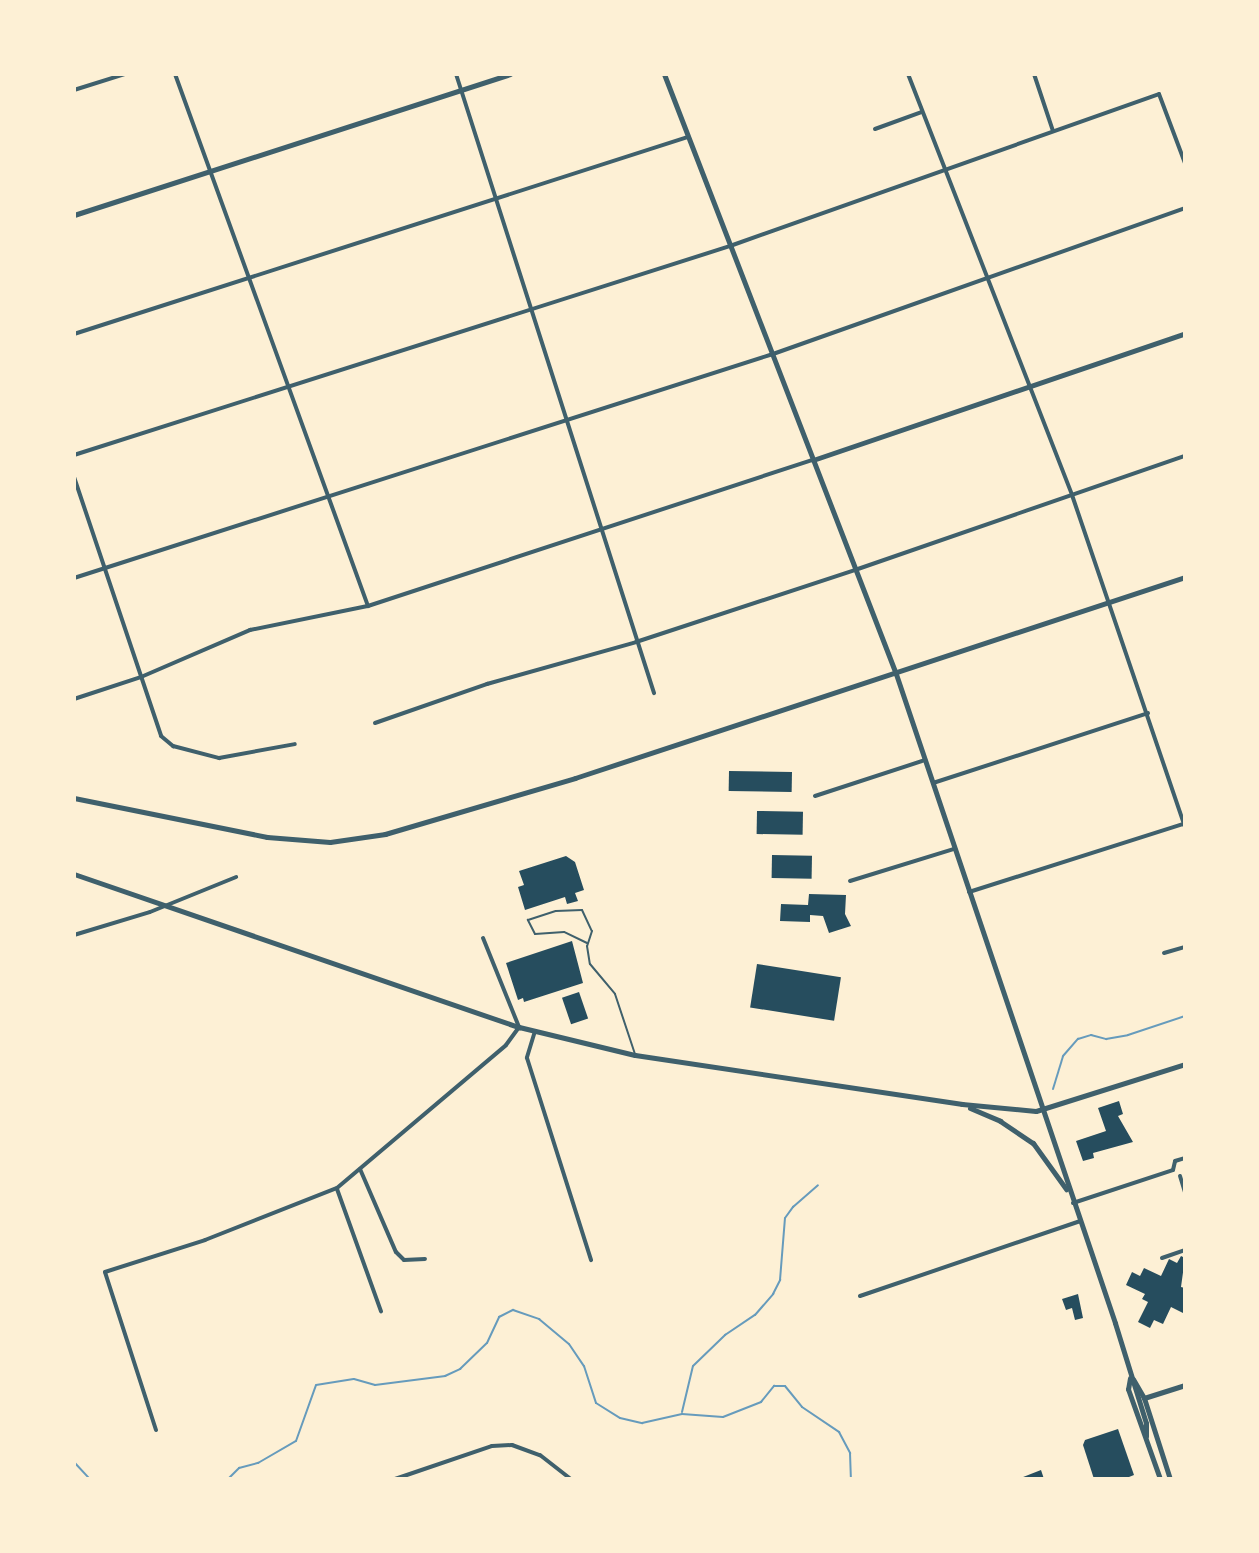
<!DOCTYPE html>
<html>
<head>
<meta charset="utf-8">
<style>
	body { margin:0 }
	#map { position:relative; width:1259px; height:1553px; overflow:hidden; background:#fdf0d5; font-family:Barlow,sans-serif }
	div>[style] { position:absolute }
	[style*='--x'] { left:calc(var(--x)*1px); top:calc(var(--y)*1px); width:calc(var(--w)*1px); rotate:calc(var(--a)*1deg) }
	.stream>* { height:2px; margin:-1px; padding:0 1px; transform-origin:1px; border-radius:1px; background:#669bbc }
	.building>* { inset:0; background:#264d5e; transform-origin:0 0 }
	.service>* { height:2px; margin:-1px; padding:0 1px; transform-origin:1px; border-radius:1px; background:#3f606c }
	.minor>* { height:4px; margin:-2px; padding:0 2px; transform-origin:2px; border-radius:2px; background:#3f606c }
	.tertiary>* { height:5px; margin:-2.5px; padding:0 2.5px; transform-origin:2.5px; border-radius:2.5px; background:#3f606c }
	span { translate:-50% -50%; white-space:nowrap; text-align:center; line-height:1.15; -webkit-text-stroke:8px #fdf0d5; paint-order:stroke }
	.frame { position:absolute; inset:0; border:76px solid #fdf0d5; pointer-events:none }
</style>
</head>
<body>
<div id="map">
	<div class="stream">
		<i style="--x:1053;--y:1089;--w:34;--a:-73"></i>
		<i style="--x:1063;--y:1056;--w:23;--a:-49"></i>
		<i style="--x:1078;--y:1039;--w:14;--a:-17"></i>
		<i style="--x:1091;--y:1035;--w:16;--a:15"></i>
		<i style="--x:1106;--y:1039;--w:22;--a:-10"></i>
		<i style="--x:1128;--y:1035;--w:60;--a:-18.4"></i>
		<i style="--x:682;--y:1412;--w:47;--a:-76.6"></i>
		<i style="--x:693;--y:1366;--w:45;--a:-44.1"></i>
		<i style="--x:725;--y:1335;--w:36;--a:-34"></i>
		<i style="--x:755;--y:1315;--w:28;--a:-49"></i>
		<i style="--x:773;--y:1294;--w:16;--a:-63"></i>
		<i style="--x:780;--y:1280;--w:62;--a:-85.4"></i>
		<i style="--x:785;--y:1218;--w:14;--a:-54"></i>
		<i style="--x:793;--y:1207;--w:33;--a:-41"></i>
		<i style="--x:74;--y:1462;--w:23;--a:47"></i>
		<i style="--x:228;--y:1479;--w:16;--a:-45"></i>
		<i style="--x:239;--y:1468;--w:20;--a:-15"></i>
		<i style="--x:258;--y:1463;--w:44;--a:-30.1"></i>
		<i style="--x:296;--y:1441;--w:59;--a:-70.3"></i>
		<i style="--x:316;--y:1385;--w:38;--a:-9"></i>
		<i style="--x:354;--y:1379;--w:22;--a:16"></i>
		<i style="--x:375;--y:1385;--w:71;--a:-7.3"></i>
		<i style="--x:445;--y:1376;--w:17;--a:-25"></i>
		<i style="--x:460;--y:1369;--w:37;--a:-44"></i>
		<i style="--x:487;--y:1343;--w:29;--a:-65"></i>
		<i style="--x:499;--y:1317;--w:16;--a:-27"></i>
		<i style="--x:513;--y:1310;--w:28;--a:19"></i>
		<i style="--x:539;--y:1319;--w:39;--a:40"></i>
		<i style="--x:569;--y:1344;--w:27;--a:56"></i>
		<i style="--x:584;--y:1366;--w:39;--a:72"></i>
		<i style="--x:596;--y:1403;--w:28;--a:32"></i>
		<i style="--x:620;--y:1418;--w:23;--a:13"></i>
		<i style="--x:642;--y:1423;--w:41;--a:-12.7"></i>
		<i style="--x:682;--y:1414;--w:41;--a:4.2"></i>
		<i style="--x:723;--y:1417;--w:41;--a:-21.5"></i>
		<i style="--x:761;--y:1402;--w:21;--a:-51"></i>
		<i style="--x:774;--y:1386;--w:11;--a:0"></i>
		<i style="--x:785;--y:1386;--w:27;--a:51"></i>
		<i style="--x:802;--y:1407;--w:45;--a:34"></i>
		<i style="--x:839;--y:1432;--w:24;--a:62"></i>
		<i style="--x:850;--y:1453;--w:26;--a:88"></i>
	</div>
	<div class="building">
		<i style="left:729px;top:771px;width:63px;height:20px;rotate:1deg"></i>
		<i style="left:757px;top:811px;width:46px;height:23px;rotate:1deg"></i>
		<i style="left:772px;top:855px;width:40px;height:23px;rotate:1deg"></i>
		<i style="clip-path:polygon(566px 856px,575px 862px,584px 890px,575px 893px,578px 901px,567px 904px,565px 897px,525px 910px,518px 887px,524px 885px,519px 871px)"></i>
		<i style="clip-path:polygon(809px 894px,846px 895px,845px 914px,851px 926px,829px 933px,823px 916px,810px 915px,810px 922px,780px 921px,781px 904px,808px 905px)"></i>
		<i style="clip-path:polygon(572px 941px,583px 983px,524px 1002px,523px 998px,518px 1000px,506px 963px)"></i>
		<i style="left:757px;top:964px;width:85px;height:44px;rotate:9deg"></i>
		<i style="left:579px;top:992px;width:28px;height:18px;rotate:71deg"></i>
		<i style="clip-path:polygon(1119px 1101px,1123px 1114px,1118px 1116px,1133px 1142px,1093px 1153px,1094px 1158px,1083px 1161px,1076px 1141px,1106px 1131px,1098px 1108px)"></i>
		<i style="clip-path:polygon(1181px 1256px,1185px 1258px,1181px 1287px,1185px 1288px,1185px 1314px,1171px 1307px,1163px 1324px,1154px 1320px,1150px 1328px,1138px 1322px,1148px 1302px,1142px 1299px,1145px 1294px,1126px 1285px,1132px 1272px,1140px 1276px,1144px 1268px,1161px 1276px,1169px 1259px,1177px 1263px)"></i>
		<i style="clip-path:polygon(1078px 1294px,1083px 1318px,1075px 1320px,1072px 1308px,1066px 1310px,1062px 1299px)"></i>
		<i style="clip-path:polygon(1118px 1429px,1134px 1475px,1124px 1479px,1094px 1479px,1083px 1445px,1085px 1440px)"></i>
		<i style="clip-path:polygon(1041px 1470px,1044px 1479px,1018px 1479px)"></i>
	</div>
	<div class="service">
		<i style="--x:587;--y:943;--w:25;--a:-154"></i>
		<i style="--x:564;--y:932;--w:29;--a:176"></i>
		<i style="--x:535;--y:934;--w:16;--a:-117"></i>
		<i style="--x:528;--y:920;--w:29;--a:-18"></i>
		<i style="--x:556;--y:911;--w:26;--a:-2"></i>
		<i style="--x:582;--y:910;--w:23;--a:65"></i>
		<i style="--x:592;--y:931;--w:16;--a:108"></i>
		<i style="--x:587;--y:946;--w:18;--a:81"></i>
		<i style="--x:590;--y:964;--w:39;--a:50"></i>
		<i style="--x:615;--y:994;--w:63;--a:71.6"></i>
	</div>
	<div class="minor">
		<i style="--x:175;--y:74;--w:566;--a:70.06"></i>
		<i style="--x:456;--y:74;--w:650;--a:72.26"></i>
		<i style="--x:908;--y:74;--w:452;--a:68.7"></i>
		<i style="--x:1072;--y:495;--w:350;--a:71.2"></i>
		<i style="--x:1034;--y:74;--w:60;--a:71.6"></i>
		<i style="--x:74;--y:90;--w:53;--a:-17.4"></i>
		<i style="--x:875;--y:129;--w:50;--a:-19.9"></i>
		<i style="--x:74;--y:334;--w:645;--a:-17.79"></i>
		<i style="--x:74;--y:455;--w:688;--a:-17.67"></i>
		<i style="--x:730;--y:246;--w:455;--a:-19.5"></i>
		<i style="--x:1159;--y:94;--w:74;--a:69.4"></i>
		<i style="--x:74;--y:477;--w:273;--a:71.4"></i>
		<i style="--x:161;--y:736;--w:16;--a:40"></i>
		<i style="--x:173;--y:746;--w:48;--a:14.6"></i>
		<i style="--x:219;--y:758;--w:77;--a:-10.4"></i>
		<i style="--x:74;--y:578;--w:734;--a:-17.77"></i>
		<i style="--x:773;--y:354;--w:437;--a:-19.5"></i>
		<i style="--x:74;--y:699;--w:71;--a:-18.2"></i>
		<i style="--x:141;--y:677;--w:119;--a:-23.3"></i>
		<i style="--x:250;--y:630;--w:120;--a:-11.5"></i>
		<i style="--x:368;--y:606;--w:468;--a:-18.2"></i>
		<i style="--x:375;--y:723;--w:119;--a:-19.2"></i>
		<i style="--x:487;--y:684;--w:155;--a:-15.7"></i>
		<i style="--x:636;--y:642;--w:231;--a:-18.2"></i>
		<i style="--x:855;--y:570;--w:349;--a:-19.1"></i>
		<i style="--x:933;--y:783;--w:226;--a:-18"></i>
		<i style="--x:815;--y:796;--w:116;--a:-18.1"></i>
		<i style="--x:850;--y:881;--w:109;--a:-17.1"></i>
		<i style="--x:969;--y:892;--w:225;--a:-17.6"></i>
		<i style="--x:74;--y:935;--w:79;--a:-16.8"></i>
		<i style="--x:150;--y:912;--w:93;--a:-22.1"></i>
		<i style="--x:1164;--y:953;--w:22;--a:-16"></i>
		<i style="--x:535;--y:1031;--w:28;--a:107"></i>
		<i style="--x:527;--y:1058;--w:212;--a:72.4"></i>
		<i style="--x:360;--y:1169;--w:90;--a:66.6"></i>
		<i style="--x:396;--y:1252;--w:11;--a:45"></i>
		<i style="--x:404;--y:1260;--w:21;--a:-3"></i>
		<i style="--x:1173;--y:1170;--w:9;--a:-77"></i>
		<i style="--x:1175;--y:1161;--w:10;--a:-17"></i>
		<i style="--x:1180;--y:1176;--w:17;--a:73"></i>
		<i style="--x:337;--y:1189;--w:130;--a:70.2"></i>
		<i style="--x:1073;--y:1203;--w:105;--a:-18.3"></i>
		<i style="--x:1162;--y:1258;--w:24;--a:-19"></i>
		<i style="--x:860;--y:1296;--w:232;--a:-18.8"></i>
		<i style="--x:156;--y:1430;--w:166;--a:-107.9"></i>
		<i style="--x:105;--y:1272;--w:105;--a:-17.7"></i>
		<i style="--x:205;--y:1240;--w:142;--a:-21.5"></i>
		<i style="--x:337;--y:1188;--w:221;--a:-40.2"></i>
		<i style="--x:506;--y:1045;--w:22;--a:-54"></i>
		<i style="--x:519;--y:1027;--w:96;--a:-112"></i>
		<i style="--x:395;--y:1479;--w:102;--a:-18.8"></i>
		<i style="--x:492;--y:1446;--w:20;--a:-3"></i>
		<i style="--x:512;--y:1445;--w:30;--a:20"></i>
		<i style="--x:540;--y:1455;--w:39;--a:38"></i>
	</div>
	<div class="tertiary">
		<i style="--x:664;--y:74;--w:643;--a:68.86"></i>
		<i style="--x:896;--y:674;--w:685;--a:71.35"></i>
		<i style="--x:1115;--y:1323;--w:105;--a:72.8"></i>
		<i style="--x:1146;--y:1423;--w:13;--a:90"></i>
		<i style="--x:74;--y:215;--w:458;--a:-17.9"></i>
		<i style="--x:813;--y:460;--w:393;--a:-18.8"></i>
		<i style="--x:74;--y:798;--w:197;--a:11.4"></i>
		<i style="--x:267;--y:837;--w:63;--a:4.5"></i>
		<i style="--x:330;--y:842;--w:56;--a:-8.3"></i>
		<i style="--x:385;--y:834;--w:198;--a:-16.4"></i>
		<i style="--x:575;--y:778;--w:642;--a:-18.24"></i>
		<i style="--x:74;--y:874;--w:471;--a:19"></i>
		<i style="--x:519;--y:1027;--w:119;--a:13.6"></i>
		<i style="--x:635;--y:1055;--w:331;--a:8.5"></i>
		<i style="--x:962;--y:1104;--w:74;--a:5.4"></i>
		<i style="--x:1036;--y:1111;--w:156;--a:-17.5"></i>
		<i style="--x:970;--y:1108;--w:33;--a:23"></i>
		<i style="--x:1000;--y:1121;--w:40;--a:34"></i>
		<i style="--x:1033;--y:1143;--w:57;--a:54.3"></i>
		<i style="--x:1130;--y:1378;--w:11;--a:100"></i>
		<i style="--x:1128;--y:1389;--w:96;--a:70.4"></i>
		<i style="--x:1133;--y:1379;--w:22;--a:60"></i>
		<i style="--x:1144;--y:1398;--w:85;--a:72.2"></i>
		<i style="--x:1144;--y:1398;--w:43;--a:-17.6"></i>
	</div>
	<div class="frame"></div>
</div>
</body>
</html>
